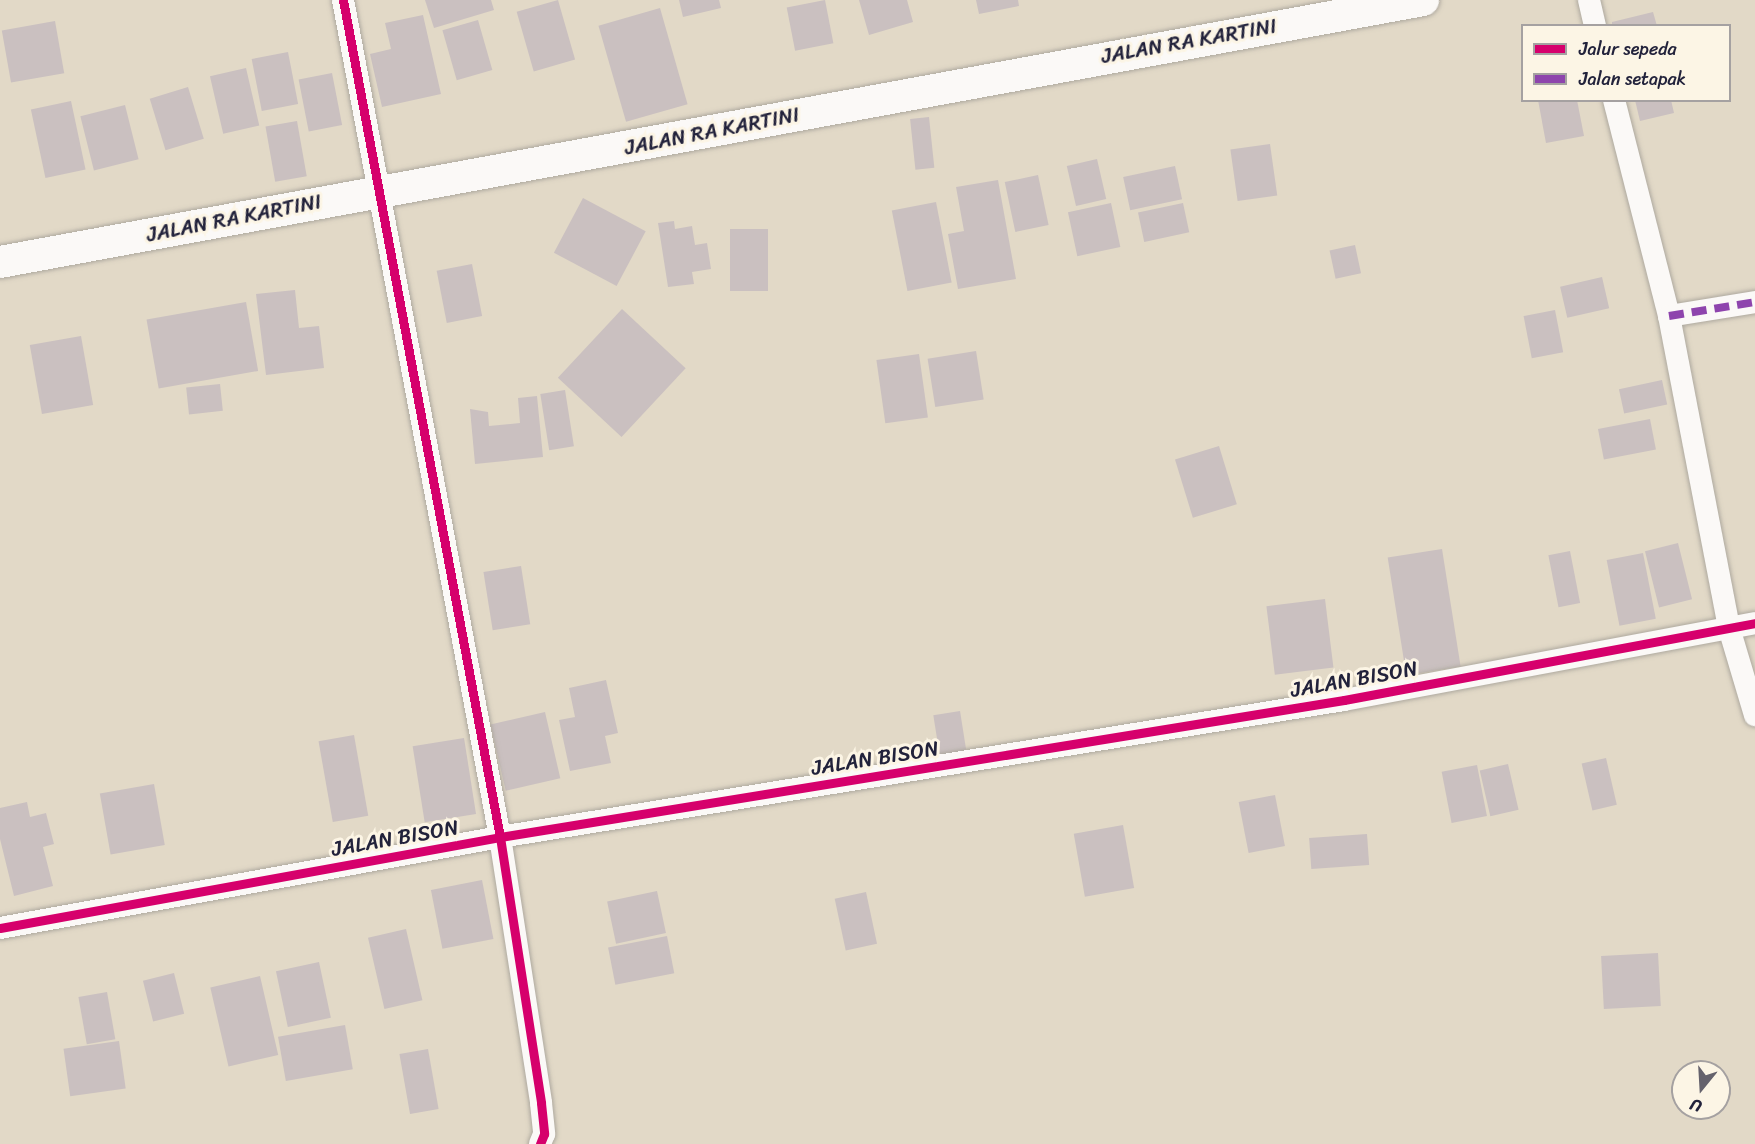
<!DOCTYPE html>
<html>
<head>
<meta charset="utf-8">
<style>
	body { margin:0 }
	#map { position:relative; width:1755px; height:1144px; overflow:hidden; background:#e2d9c7; font-family:Sriracha,sans-serif }
	div>[style] { position:absolute }
	[style*='--x'] { left:calc(var(--x)*1px); top:calc(var(--y)*1px); width:calc(var(--w)*1px); rotate:calc(var(--a)*1deg) }
	.building>* { inset:0; background:#cac0c0; transform-origin:0 0 }
	.roads { filter:drop-shadow(0 0 2px #aea99f) drop-shadow(0 0 2px #aea99f) }
	.minor>* { height:22px; margin:-11px; padding:0 11px; transform-origin:11px; border-radius:11px; background:#fbf9f7 }
	.secondary>* { height:32px; margin:-16px; padding:0 16px; transform-origin:16px; border-radius:16px; background:#fbf9f7 }
	.quiet>* { height:8px; margin-top:-4px; transform-origin:0; background:repeating-linear-gradient(90deg,#8e44ad 0 15px,transparent 0 23px) }
	.cycleway>* { height:9px; margin:-4.5px; padding:0 4.5px; transform-origin:4.5px; border-radius:4.5px; background:#d6006c }
	span { translate:-50% -50%; white-space:nowrap; text-align:center; line-height:1.15; -webkit-text-stroke:6px #fcf5e5; paint-order:stroke }
	.street-label { font-size:21px; color:#22223b }
	.legend { position:absolute; left:1521px; top:24px; width:210px; height:78px; box-sizing:border-box; background:#fcf5e5; border:2px solid #a5a1a1; margin:0; padding:8px 10px; list-style:none; font-size:18px; color:#22223b }
	.legend li { display:flex; align-items:center; gap:12px; height:30px }
	.legend b { width:30px; border:2px solid #a5a1a1 }
	.north { position:absolute; left:1671px; top:1060px; width:60px; height:60px; box-sizing:border-box; background:#fcf5e5; border:2px solid #a5a1a1; border-radius:50%; rotate:198deg; font-size:16px; font-weight:700; line-height:24px; text-align:center; color:#22223b }
	.north::after { content:''; display:block; margin:auto; width:21px; height:27px; background:#65626c; clip-path:polygon(50% 0,100% 100%,50% 72%,0 100%) }
</style>
</head>
<body>
<div id="map">
	<div class="building">
		<i style="clip-path:polygon(425px 0,491px 0,494px 10px,434px 28px)"></i>
		<i style="left:558px;top:0;width:62px;height:43px;rotate:74deg"></i>
		<i style="clip-path:polygon(679px 0,719px 0,721px 8px,683px 17px)"></i>
		<i style="left:825px;top:0;width:44px;height:39px;rotate:79deg"></i>
		<i style="clip-path:polygon(859px 0,907px 0,913px 22px,869px 35px)"></i>
		<i style="clip-path:polygon(976px 0,1018px 0,1019px 6px,979px 14px)"></i>
		<i style="left:660px;top:8px;width:100px;height:64px;rotate:74deg"></i>
		<i style="clip-path:polygon(1653px 12px,1657px 26px,1612px 26px,1612px 22px)"></i>
		<i style="clip-path:polygon(423px 15px,441px 94px,382px 107px,370px 54px,391px 49px,385px 23px)"></i>
		<i style="left:478px;top:20px;width:52px;height:37px;rotate:74deg"></i>
		<i style="left:55px;top:21px;width:53px;height:54px;rotate:80deg"></i>
		<i style="left:288px;top:52px;width:53px;height:37px;rotate:79deg"></i>
		<i style="left:246px;top:68px;width:59px;height:37px;rotate:77deg"></i>
		<i style="left:332px;top:73px;width:53px;height:34px;rotate:79deg"></i>
		<i style="left:188px;top:87px;width:54px;height:40px;rotate:73deg"></i>
		<i style="clip-path:polygon(1538px 100px,1577px 100px,1584px 136px,1546px 143px)"></i>
		<i style="clip-path:polygon(1635px 100px,1671px 100px,1674px 113px,1640px 121px)"></i>
		<i style="left:71px;top:101px;width:70px;height:41px;rotate:78deg"></i>
		<i style="left:125px;top:105px;width:56px;height:46px;rotate:76deg"></i>
		<i style="left:929px;top:117px;width:51px;height:19px;rotate:84deg"></i>
		<i style="left:297px;top:121px;width:56px;height:32px;rotate:80deg"></i>
		<i style="left:1270px;top:144px;width:52px;height:40px;rotate:82deg"></i>
		<i style="left:1097px;top:159px;width:41px;height:31px;rotate:77deg"></i>
		<i style="left:1175px;top:166px;width:34px;height:53px;rotate:78deg"></i>
		<i style="left:1038px;top:175px;width:51px;height:34px;rotate:78deg"></i>
		<i style="clip-path:polygon(998px 180px,1016px 279px,958px 289px,948px 234px,964px 231px,956px 187px)"></i>
		<i style="left:583px;top:198px;width:71px;height:62px;rotate:28deg"></i>
		<i style="left:936px;top:202px;width:82px;height:45px;rotate:79deg"></i>
		<i style="left:1111px;top:203px;width:45px;height:44px;rotate:78deg"></i>
		<i style="left:1183px;top:203px;width:30px;height:46px;rotate:78deg"></i>
		<i style="clip-path:polygon(674px 221px,675px 229px,692px 226px,695px 245px,707px 243px,711px 269px,692px 272px,694px 284px,668px 287px,658px 223px)"></i>
		<i style="left:730px;top:229px;width:38px;height:62px"></i>
		<i style="left:1355px;top:245px;width:29px;height:26px;rotate:78deg"></i>
		<i style="left:472px;top:264px;width:53px;height:36px;rotate:79deg"></i>
		<i style="left:1602px;top:277px;width:32px;height:43px;rotate:77deg"></i>
		<i style="clip-path:polygon(295px 290px,299px 328px,319px 326px,324px 368px,266px 375px,256px 294px)"></i>
		<i style="left:246px;top:302px;width:70px;height:101px;rotate:80deg"></i>
		<i style="left:622px;top:309px;width:87px;height:94px;rotate:43deg"></i>
		<i style="left:1555px;top:310px;width:43px;height:32px;rotate:79deg"></i>
		<i style="left:81px;top:336px;width:70px;height:52px;rotate:80deg"></i>
		<i style="left:976px;top:351px;width:49px;height:49px;rotate:81deg"></i>
		<i style="left:919px;top:354px;width:64px;height:43px;rotate:82deg"></i>
		<i style="left:1662px;top:380px;width:25px;height:44px;rotate:78deg"></i>
		<i style="left:220px;top:384px;width:27px;height:34px;rotate:84deg"></i>
		<i style="left:565px;top:390px;width:57px;height:25px;rotate:81deg"></i>
		<i style="clip-path:polygon(537px 396px,543px 457px,475px 464px,470px 409px,488px 412px,489px 426px,520px 423px,518px 398px)"></i>
		<i style="left:1650px;top:419px;width:31px;height:53px;rotate:79deg"></i>
		<i style="left:1219px;top:446px;width:61px;height:46px;rotate:73deg"></i>
		<i style="left:1678px;top:543px;width:58px;height:34px;rotate:76deg"></i>
		<i style="left:1442px;top:549px;width:119px;height:55px;rotate:81deg"></i>
		<i style="left:1570px;top:551px;width:53px;height:22px;rotate:79deg"></i>
		<i style="left:1643px;top:553px;width:67px;height:37px;rotate:79deg"></i>
		<i style="left:521px;top:566px;width:59px;height:38px;rotate:81deg"></i>
		<i style="left:1325px;top:599px;width:69px;height:59px;rotate:83deg"></i>
		<i style="clip-path:polygon(606px 680px,618px 733px,605px 736px,611px 763px,570px 771px,559px 720px,575px 717px,569px 688px)"></i>
		<i style="left:960px;top:711px;width:40px;height:27px;rotate:81deg"></i>
		<i style="left:545px;top:712px;width:68px;height:56px;rotate:77deg"></i>
		<i style="left:354px;top:735px;width:82px;height:36px;rotate:80deg"></i>
		<i style="left:464px;top:738px;width:77px;height:52px;rotate:81deg"></i>
		<i style="left:1606px;top:758px;width:48px;height:25px;rotate:77deg"></i>
		<i style="left:1508px;top:764px;width:47px;height:29px;rotate:77deg"></i>
		<i style="left:1477px;top:765px;width:52px;height:36px;rotate:79deg"></i>
		<i style="left:154px;top:784px;width:62px;height:55px;rotate:80deg"></i>
		<i style="left:1275px;top:795px;width:52px;height:37px;rotate:79deg"></i>
		<i style="clip-path:polygon(27px 802px,30px 817px,46px 813px,54px 844px,43px 847px,53px 886px,14px 896px,0 839px,0 808px)"></i>
		<i style="left:1123px;top:825px;width:64px;height:50px;rotate:80deg"></i>
		<i style="left:1367px;top:834px;width:31px;height:58px;rotate:86deg"></i>
		<i style="left:482px;top:880px;width:60px;height:52px;rotate:79deg"></i>
		<i style="left:657px;top:891px;width:43px;height:51px;rotate:78deg"></i>
		<i style="left:866px;top:892px;width:53px;height:32px;rotate:78deg"></i>
		<i style="left:406px;top:929px;width:73px;height:39px;rotate:77deg"></i>
		<i style="left:667px;top:936px;width:38px;height:60px;rotate:79deg"></i>
		<i style="left:1658px;top:953px;width:53px;height:57px;rotate:87deg"></i>
		<i style="left:319px;top:962px;width:57px;height:44px;rotate:78deg"></i>
		<i style="left:174px;top:973px;width:42px;height:32px;rotate:76deg"></i>
		<i style="left:260px;top:976px;width:81px;height:51px;rotate:77deg"></i>
		<i style="left:107px;top:992px;width:48px;height:29px;rotate:80deg"></i>
		<i style="left:345px;top:1025px;width:45px;height:68px;rotate:80deg"></i>
		<i style="left:119px;top:1041px;width:48px;height:56px;rotate:82deg"></i>
		<i style="left:428px;top:1049px;width:61px;height:29px;rotate:80deg"></i>
	</div>
	<div class="roads">
		<div class="minor">
			<i style="--x:343;--y:0;--w:852;--a:79.38"></i>
			<i style="--x:500;--y:837;--w:269;--a:81.2"></i>
			<i style="--x:541;--y:1103;--w:31;--a:84"></i>
			<i style="--x:544;--y:1134;--w:11;--a:112"></i>
			<i style="--x:1589;--y:0;--w:27;--a:77"></i>
			<i style="--x:1614;--y:100;--w:223;--a:75.7"></i>
			<i style="--x:1669;--y:316;--w:318;--a:79.1"></i>
			<i style="--x:1729;--y:628;--w:91;--a:73.4"></i>
			<i style="--x:1669;--y:316;--w:87;--a:-9.2"></i>
			<i style="--x:0;--y:928;--w:508;--a:-10.31"></i>
			<i style="--x:500;--y:837;--w:855;--a:-9.22"></i>
			<i style="--x:1344;--y:700;--w:418;--a:-10.6"></i>
		</div>
		<div class="secondary">
			<i style="--x:0;--y:262;--w:1447;--a:-10.43"></i>
		</div>
	</div>
	<div class="quiet">
		<i style="--x:1669;--y:316;--w:87;--a:-9.2"></i>
	</div>
	<div class="cycleway">
		<i style="--x:343;--y:0;--w:852;--a:79.38"></i>
		<i style="--x:500;--y:837;--w:269;--a:81.2"></i>
		<i style="--x:541;--y:1103;--w:31;--a:84"></i>
		<i style="--x:544;--y:1134;--w:11;--a:112"></i>
		<i style="--x:0;--y:928;--w:508;--a:-10.31"></i>
		<i style="--x:500;--y:837;--w:855;--a:-9.22"></i>
		<i style="--x:1344;--y:700;--w:418;--a:-10.6"></i>
	</div>
	<div class="street-label">
		<span style="left:1189px;top:41px;rotate:-10deg">JALAN RA KARTINI</span>
		<span style="left:712px;top:131px;rotate:-11deg">JALAN RA KARTINI</span>
		<span style="left:234px;top:218px;rotate:-11deg">JALAN RA KARTINI</span>
		<span style="left:1354px;top:679px;rotate:-10deg">JALAN BISON</span>
		<span style="left:875px;top:758px;rotate:-9deg">JALAN BISON</span>
		<span style="left:395px;top:838px;rotate:-10deg">JALAN BISON</span>
	</div>
	<ul class="legend">
	<li><b style="height:8px;background:#d6006c"></b>Jalur sepeda</li>
	<li><b style="height:8px;background:#8e44ad"></b>Jalan setapak</li>
	</ul>
	<div class="north">U</div>
</div>
</body>
</html>
